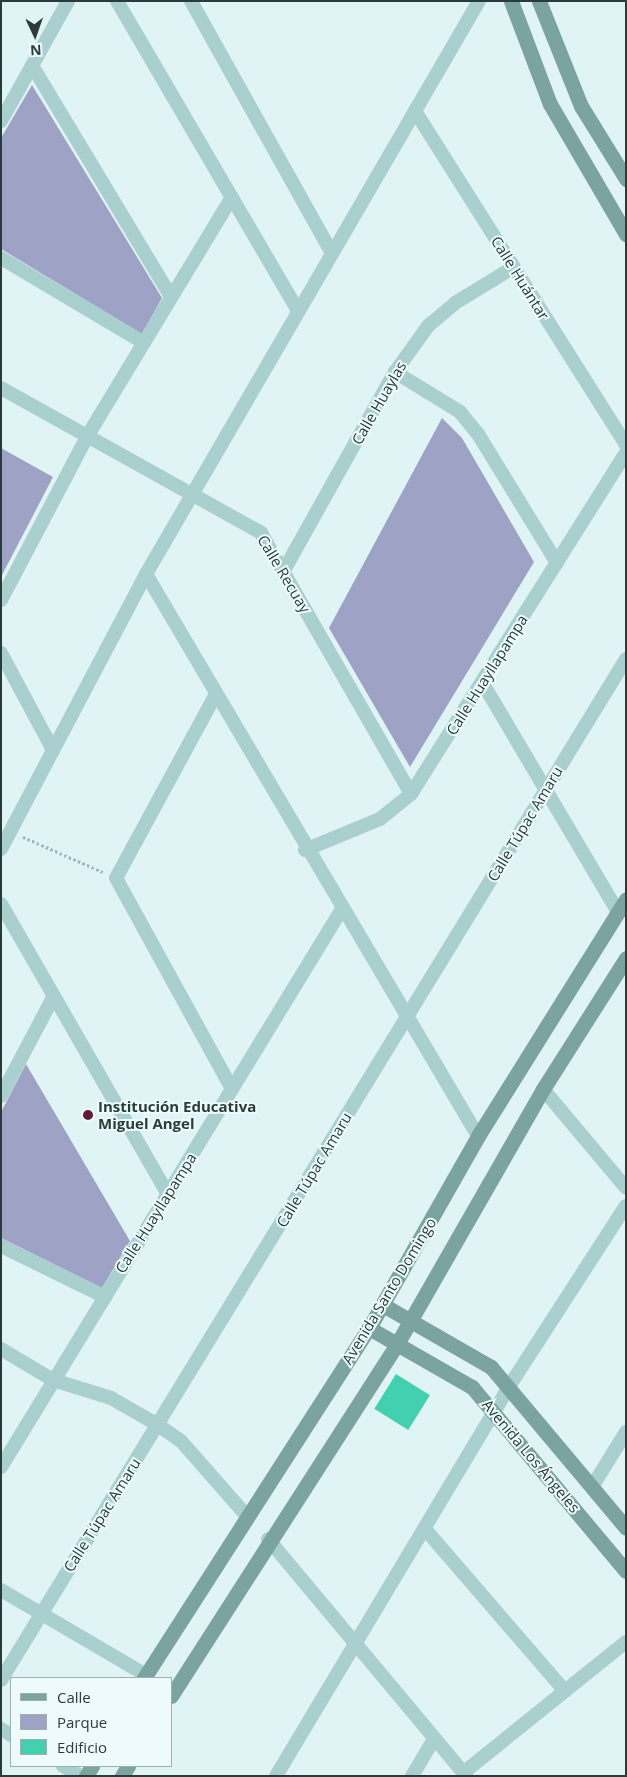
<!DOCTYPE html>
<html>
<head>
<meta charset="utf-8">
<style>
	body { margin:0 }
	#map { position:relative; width:627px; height:1777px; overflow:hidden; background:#e0f4f5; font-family:"Open Sans",sans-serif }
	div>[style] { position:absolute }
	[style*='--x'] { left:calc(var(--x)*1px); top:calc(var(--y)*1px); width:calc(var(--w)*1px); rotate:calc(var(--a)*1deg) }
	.green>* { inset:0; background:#9ea3c6 }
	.building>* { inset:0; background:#43d0b1; transform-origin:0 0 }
	.path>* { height:2.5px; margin-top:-1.25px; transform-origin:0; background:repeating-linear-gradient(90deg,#94bbba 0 2.5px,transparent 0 5px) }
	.street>* { height:14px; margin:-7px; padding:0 7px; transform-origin:7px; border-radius:7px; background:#aacfcf }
	.secondary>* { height:15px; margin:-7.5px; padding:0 7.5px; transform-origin:7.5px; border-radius:7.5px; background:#7ba39f }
	.dots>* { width:14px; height:14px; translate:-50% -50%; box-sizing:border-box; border:2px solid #edfbfc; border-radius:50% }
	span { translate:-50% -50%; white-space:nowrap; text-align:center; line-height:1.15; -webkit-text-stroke:4px #edfbfc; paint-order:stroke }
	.street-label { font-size:15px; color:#2a3c39 }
	.poi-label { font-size:15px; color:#2a3c39; font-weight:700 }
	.left { translate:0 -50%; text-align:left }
	.frame { position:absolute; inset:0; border:2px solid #2a3c39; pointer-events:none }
	.legend { position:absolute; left:10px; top:1677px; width:162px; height:90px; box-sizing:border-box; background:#edfbfc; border:1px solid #9fafae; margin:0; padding:6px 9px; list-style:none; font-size:15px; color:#2a3c39 }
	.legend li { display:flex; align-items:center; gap:10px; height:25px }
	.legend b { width:25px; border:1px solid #9fafae }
	.north { position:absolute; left:10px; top:10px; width:50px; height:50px; -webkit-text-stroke:4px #edfbfc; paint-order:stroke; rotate:177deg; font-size:14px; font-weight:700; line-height:20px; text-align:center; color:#2a3c39 }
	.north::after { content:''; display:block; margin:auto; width:18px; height:22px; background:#2a3c39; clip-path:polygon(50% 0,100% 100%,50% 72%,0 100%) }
</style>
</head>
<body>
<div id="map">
	<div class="green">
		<i style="clip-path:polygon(32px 85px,162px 298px,142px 334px,1px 249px,1px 138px)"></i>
		<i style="clip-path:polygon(442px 418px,462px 438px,534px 562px,410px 767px,329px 628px)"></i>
		<i style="clip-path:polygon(1px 448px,53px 477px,1px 577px)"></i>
		<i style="clip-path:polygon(26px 1064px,130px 1241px,102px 1288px,1px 1238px,1px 1112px)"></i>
	</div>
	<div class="building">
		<i style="left:396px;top:1374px;width:40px;height:41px;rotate:32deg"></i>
	</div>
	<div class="path">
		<i style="--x:23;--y:837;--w:87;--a:23.6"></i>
	</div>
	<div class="street">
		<i style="--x:117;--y:1;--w:357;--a:59.7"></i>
		<i style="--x:191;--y:1;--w:289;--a:60.8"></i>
		<i style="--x:33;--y:67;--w:268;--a:59"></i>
		<i style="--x:415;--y:111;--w:395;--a:57.7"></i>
		<i style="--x:1;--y:121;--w:137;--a:-60.8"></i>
		<i style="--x:1;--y:258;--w:166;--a:30.7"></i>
		<i style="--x:395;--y:372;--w:76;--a:31.6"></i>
		<i style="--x:460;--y:412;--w:28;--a:51"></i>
		<i style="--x:478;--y:434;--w:151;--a:58.5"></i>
		<i style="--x:1;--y:388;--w:298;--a:29.1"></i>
		<i style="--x:261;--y:533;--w:301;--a:60.1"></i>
		<i style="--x:283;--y:572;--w:229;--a:-60.8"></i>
		<i style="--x:395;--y:372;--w:57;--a:-54.3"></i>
		<i style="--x:428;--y:326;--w:35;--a:-40"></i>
		<i style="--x:455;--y:303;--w:69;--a:-31.4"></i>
		<i style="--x:146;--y:574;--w:653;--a:59.43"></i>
		<i style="--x:1;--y:600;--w:187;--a:-62.2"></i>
		<i style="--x:88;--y:435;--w:278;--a:-58.8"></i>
		<i style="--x:1;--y:653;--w:110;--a:61.8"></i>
		<i style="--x:482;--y:682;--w:267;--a:59.4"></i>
		<i style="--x:216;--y:694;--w:209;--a:118.5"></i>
		<i style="--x:116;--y:878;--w:241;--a:61.2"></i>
		<i style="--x:1;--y:849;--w:311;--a:-62.2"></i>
		<i style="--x:146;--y:574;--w:663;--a:-59.84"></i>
		<i style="--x:305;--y:850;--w:81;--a:-22.5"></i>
		<i style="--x:380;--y:819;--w:40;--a:-39"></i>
		<i style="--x:411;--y:794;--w:403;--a:-57.8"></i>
		<i style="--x:1;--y:904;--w:336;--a:60.1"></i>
		<i style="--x:543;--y:1089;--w:129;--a:50"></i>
		<i style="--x:1;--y:1096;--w:113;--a:-62.1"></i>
		<i style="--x:1;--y:1246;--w:116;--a:26.1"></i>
		<i style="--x:1;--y:1349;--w:61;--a:30.8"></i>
		<i style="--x:53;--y:1380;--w:61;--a:17.2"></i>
		<i style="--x:111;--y:1398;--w:54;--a:29.9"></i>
		<i style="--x:158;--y:1425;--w:28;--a:35"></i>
		<i style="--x:181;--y:1441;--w:98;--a:48.7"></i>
		<i style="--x:1;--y:1467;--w:654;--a:-58.57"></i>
		<i style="--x:592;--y:1487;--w:65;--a:-58.3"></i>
		<i style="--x:425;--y:1529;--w:214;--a:49.2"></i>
		<i style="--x:268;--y:1539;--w:309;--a:50.1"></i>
		<i style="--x:1;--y:1590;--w:168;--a:30.4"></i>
		<i style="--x:1;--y:1680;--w:1197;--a:-58.53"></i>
		<i style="--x:1;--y:1729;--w:12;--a:31"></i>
		<i style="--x:63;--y:1766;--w:20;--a:30"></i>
		<i style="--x:463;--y:1773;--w:209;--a:-38.8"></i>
		<i style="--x:276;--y:1776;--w:456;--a:-59.1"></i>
		<i style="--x:510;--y:1385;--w:213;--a:-57.1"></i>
		<i style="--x:412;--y:1776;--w:43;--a:-59.3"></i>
	</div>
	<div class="secondary">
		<i style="--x:511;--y:1;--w:110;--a:69.3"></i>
		<i style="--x:550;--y:104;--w:151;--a:59.7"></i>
		<i style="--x:539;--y:1;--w:113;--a:68.2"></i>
		<i style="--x:581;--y:106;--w:86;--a:58.3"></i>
		<i style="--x:383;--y:1305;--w:125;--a:29.9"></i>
		<i style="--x:491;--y:1367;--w:210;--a:50"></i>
		<i style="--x:369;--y:1328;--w:119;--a:29.8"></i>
		<i style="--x:472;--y:1387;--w:240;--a:50.1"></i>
		<i style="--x:144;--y:1678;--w:416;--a:-57.3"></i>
		<i style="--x:369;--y:1328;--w:221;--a:-60.4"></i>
		<i style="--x:478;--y:1136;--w:279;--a:-58"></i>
		<i style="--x:171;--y:1696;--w:418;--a:-57.3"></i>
		<i style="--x:397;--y:1344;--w:294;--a:-60.2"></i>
		<i style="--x:543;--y:1089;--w:155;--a:-57.6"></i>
		<i style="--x:86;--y:1776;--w:12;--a:-59"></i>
		<i style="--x:122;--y:1776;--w:12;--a:-59"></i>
	</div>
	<div class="dots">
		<i style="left:88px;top:1115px;background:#621b37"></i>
	</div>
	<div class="street-label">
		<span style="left:520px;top:278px;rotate:58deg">Calle Huántar</span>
		<span style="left:379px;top:403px;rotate:-60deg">Calle Huaylas</span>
		<span style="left:284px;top:574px;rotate:59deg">Calle Recuay</span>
		<span style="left:487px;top:675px;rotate:-58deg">Calle Huayllapampa</span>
		<span style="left:525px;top:824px;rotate:-59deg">Calle Túpac Amaru</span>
		<span style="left:314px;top:1170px;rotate:-59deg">Calle Túpac Amaru</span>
		<span style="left:156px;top:1213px;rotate:-58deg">Calle Huayllapampa</span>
		<span style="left:389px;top:1291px;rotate:-59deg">Avenida Santo Domingo</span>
		<span style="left:531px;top:1456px;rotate:50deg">Avenida Los Ángeles</span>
		<span style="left:102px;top:1515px;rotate:-58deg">Calle Túpac Amaru</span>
	</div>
	<div class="poi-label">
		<span class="left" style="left:98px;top:1115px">Institución Educativa<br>Miguel Angel</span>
	</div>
	<div class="frame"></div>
	<ul class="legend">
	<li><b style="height:6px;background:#7ba39f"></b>Calle</li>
	<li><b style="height:14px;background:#9ea3c6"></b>Parque</li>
	<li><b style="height:14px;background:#43d0b1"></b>Edificio</li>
	</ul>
	<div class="north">N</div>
</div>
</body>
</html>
